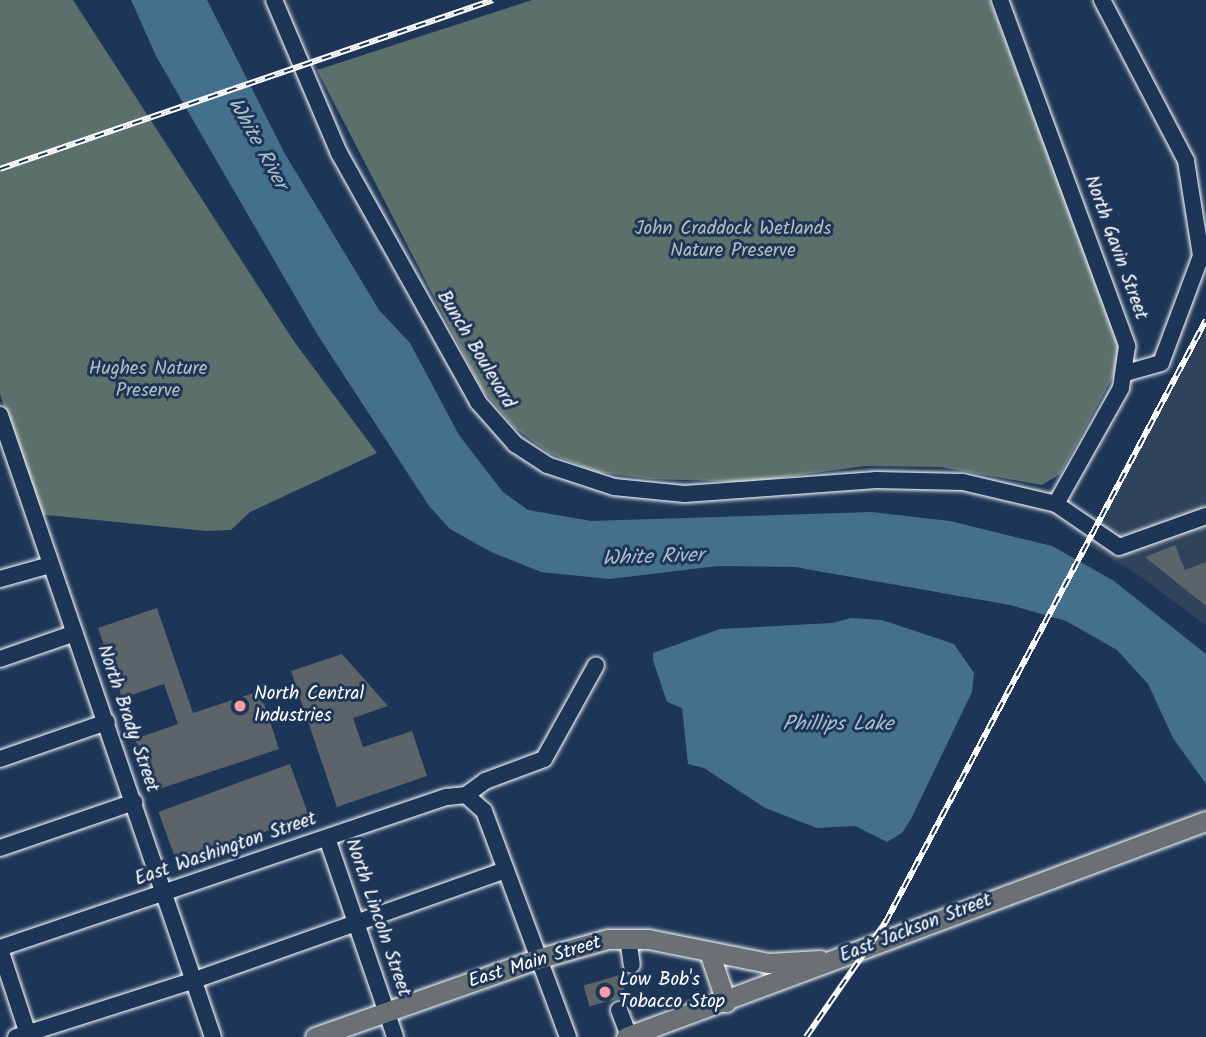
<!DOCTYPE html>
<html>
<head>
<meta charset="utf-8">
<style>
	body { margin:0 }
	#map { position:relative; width:1206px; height:1037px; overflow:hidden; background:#1d3557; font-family:Kalam,sans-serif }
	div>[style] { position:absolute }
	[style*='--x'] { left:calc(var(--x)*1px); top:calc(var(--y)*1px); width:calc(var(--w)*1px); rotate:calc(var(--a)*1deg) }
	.built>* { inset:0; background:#30435c }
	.green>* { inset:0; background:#5b6f6b }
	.water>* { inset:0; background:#45708b }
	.building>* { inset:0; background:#5d6469; transform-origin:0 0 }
	.roads { filter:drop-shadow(0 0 2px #fff) drop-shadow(0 0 2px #fff) }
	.minor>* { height:16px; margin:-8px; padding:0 8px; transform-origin:8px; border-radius:8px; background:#1d3557 }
	.major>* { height:19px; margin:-9.5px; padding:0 9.5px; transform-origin:9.5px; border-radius:9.5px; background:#6a7074 }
	.rail>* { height:6px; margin-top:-3px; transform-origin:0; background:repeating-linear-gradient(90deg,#1d3557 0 10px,#fff 0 20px); box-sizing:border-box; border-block:2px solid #fff }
	.dots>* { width:19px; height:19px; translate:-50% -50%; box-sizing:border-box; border:4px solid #1d3557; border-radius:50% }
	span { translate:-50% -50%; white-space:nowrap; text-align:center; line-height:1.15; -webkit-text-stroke:6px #1d3557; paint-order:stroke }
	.park-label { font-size:19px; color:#b5bebc }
	.street-label { font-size:19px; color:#fff }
	.poi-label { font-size:19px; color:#fff }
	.left { translate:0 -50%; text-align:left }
	.water-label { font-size:21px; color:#abbfcb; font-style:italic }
</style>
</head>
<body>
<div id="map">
	<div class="built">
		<i style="clip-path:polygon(1206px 329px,1206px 625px,1132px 571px,1087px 545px)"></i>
	</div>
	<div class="green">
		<i style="clip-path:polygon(0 0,73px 0,293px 340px,377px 453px,250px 512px,231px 530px,206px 531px,37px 514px,0 394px)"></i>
		<i style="clip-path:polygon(532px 0,990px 0,1115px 332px,1121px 362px,1060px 474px,1042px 485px,940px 467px,865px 466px,747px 482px,651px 479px,596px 472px,549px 453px,516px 429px,481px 388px,317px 70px)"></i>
	</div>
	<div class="water">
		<i style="clip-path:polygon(131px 0,207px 0,285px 154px,379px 310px,410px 343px,459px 435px,503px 492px,528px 510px,591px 521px,871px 512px,950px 521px,1052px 546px,1114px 581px,1206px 654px,1206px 784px,1173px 738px,1148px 684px,1117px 650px,1066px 621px,1010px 605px,795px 567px,718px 566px,609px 579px,541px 572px,491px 552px,450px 529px,429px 506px,317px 334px,157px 58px)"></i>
		<i style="clip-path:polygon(851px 618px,882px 620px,954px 644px,974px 673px,972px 692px,911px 819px,902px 833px,887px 842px,855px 826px,817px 828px,765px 808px,704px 768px,688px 764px,682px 708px,667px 702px,653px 660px,653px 653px,720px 629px,832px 623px)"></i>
	</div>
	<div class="building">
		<i style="clip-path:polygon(1175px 545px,1185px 570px,1206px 562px,1206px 606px,1145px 557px)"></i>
		<i style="clip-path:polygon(157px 608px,193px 713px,260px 691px,279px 749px,153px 791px,135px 739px,178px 724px,164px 684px,122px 698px,98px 628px)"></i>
		<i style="clip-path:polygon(342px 654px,388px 706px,353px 718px,363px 747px,412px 731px,427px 776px,337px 807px,291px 671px)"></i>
		<i style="left:290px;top:764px;width:55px;height:140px;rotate:70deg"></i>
		<i style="left:620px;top:975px;width:22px;height:38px;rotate:74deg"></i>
	</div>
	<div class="roads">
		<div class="minor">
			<i style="--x:274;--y:0;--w:166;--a:67"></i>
			<i style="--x:339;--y:153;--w:285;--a:60.8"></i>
			<i style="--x:478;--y:402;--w:56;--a:48.6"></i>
			<i style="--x:515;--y:444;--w:38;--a:33"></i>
			<i style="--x:547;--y:465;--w:71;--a:18.2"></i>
			<i style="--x:614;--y:487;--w:71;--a:5.6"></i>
			<i style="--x:685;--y:494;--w:192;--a:-4.2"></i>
			<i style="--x:876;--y:480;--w:87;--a:1.3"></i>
			<i style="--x:963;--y:482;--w:96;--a:13.3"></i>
			<i style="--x:1056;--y:504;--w:76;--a:34.3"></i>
			<i style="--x:1119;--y:547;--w:92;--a:-19.6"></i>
			<i style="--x:1000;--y:0;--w:369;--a:69.8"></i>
			<i style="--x:1127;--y:346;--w:42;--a:98.1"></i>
			<i style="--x:1121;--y:388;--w:133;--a:119.3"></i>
			<i style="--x:1102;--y:0;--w:182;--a:62.4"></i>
			<i style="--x:1186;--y:161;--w:96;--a:81"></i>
			<i style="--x:1201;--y:256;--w:114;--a:110.5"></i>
			<i style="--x:1161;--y:363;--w:36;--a:164"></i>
			<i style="--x:0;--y:415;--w:657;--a:71.1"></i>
			<i style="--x:0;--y:579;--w:52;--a:-15.6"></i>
			<i style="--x:0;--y:659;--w:79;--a:-19.1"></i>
			<i style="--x:0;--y:759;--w:113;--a:-19.1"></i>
			<i style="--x:466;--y:795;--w:24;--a:-36"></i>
			<i style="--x:485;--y:781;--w:63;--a:-20.4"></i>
			<i style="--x:544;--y:759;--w:107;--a:-61"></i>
			<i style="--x:327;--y:838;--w:210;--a:71.1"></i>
			<i style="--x:0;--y:848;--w:142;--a:-18.9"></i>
			<i style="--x:628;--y:938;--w:27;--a:82"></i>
			<i style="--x:0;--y:948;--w:472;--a:-18.7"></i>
			<i style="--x:447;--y:797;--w:19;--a:-6"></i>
			<i style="--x:466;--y:795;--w:24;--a:42"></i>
			<i style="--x:484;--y:811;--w:241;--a:69.6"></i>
			<i style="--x:0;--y:949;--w:93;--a:71.8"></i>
			<i style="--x:619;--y:1010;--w:28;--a:69"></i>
			<i style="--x:16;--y:1037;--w:185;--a:-17.7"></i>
			<i style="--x:192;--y:981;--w:333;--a:-19.5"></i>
		</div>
		<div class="major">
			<i style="--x:709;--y:952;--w:53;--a:71.2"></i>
			<i style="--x:315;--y:1037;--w:235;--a:-19.4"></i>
			<i style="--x:537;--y:959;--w:74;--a:-15.7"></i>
			<i style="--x:608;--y:939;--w:40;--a:0"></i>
			<i style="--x:648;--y:939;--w:122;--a:11.3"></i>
			<i style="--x:768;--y:963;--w:52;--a:-3.3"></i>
			<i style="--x:626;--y:1037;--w:619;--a:-20.43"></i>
		</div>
	</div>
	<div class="rail">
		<i style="--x:0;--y:169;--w:521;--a:-18.92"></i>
		<i style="--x:806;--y:1037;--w:139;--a:-55.3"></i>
		<i style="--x:885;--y:923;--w:683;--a:-61.97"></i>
	</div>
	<div class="dots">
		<i style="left:240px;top:706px;background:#ff9aa2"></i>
		<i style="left:605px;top:992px;background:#ff9aa2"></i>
	</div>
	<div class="park-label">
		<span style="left:733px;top:241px">John Craddock Wetlands<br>Nature Preserve</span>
		<span style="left:148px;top:381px">Hughes Nature<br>Preserve</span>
	</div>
	<div class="street-label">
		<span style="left:1115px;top:248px;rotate:70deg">North Gavin Street</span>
		<span style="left:475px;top:350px;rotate:59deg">Bunch Boulevard</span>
		<span style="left:127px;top:719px;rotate:71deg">North Brady Street</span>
		<span style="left:226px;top:850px;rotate:-19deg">East Washington Street</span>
		<span style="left:377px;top:918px;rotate:71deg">North Lincoln Street</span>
		<span style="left:916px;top:929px;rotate:-21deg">East Jackson Street</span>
		<span style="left:535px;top:963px;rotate:-17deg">East Main Street</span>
	</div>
	<div class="poi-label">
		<span class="left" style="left:254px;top:706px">North Central<br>Industries</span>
		<span class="left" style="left:619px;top:992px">Low Bob's<br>Tobacco Stop</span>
	</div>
	<div class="water-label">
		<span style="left:257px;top:144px;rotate:61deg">White River</span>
		<span style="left:653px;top:558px;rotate:-2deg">White River</span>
		<span style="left:838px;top:725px">Phillips Lake</span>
	</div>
</div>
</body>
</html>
